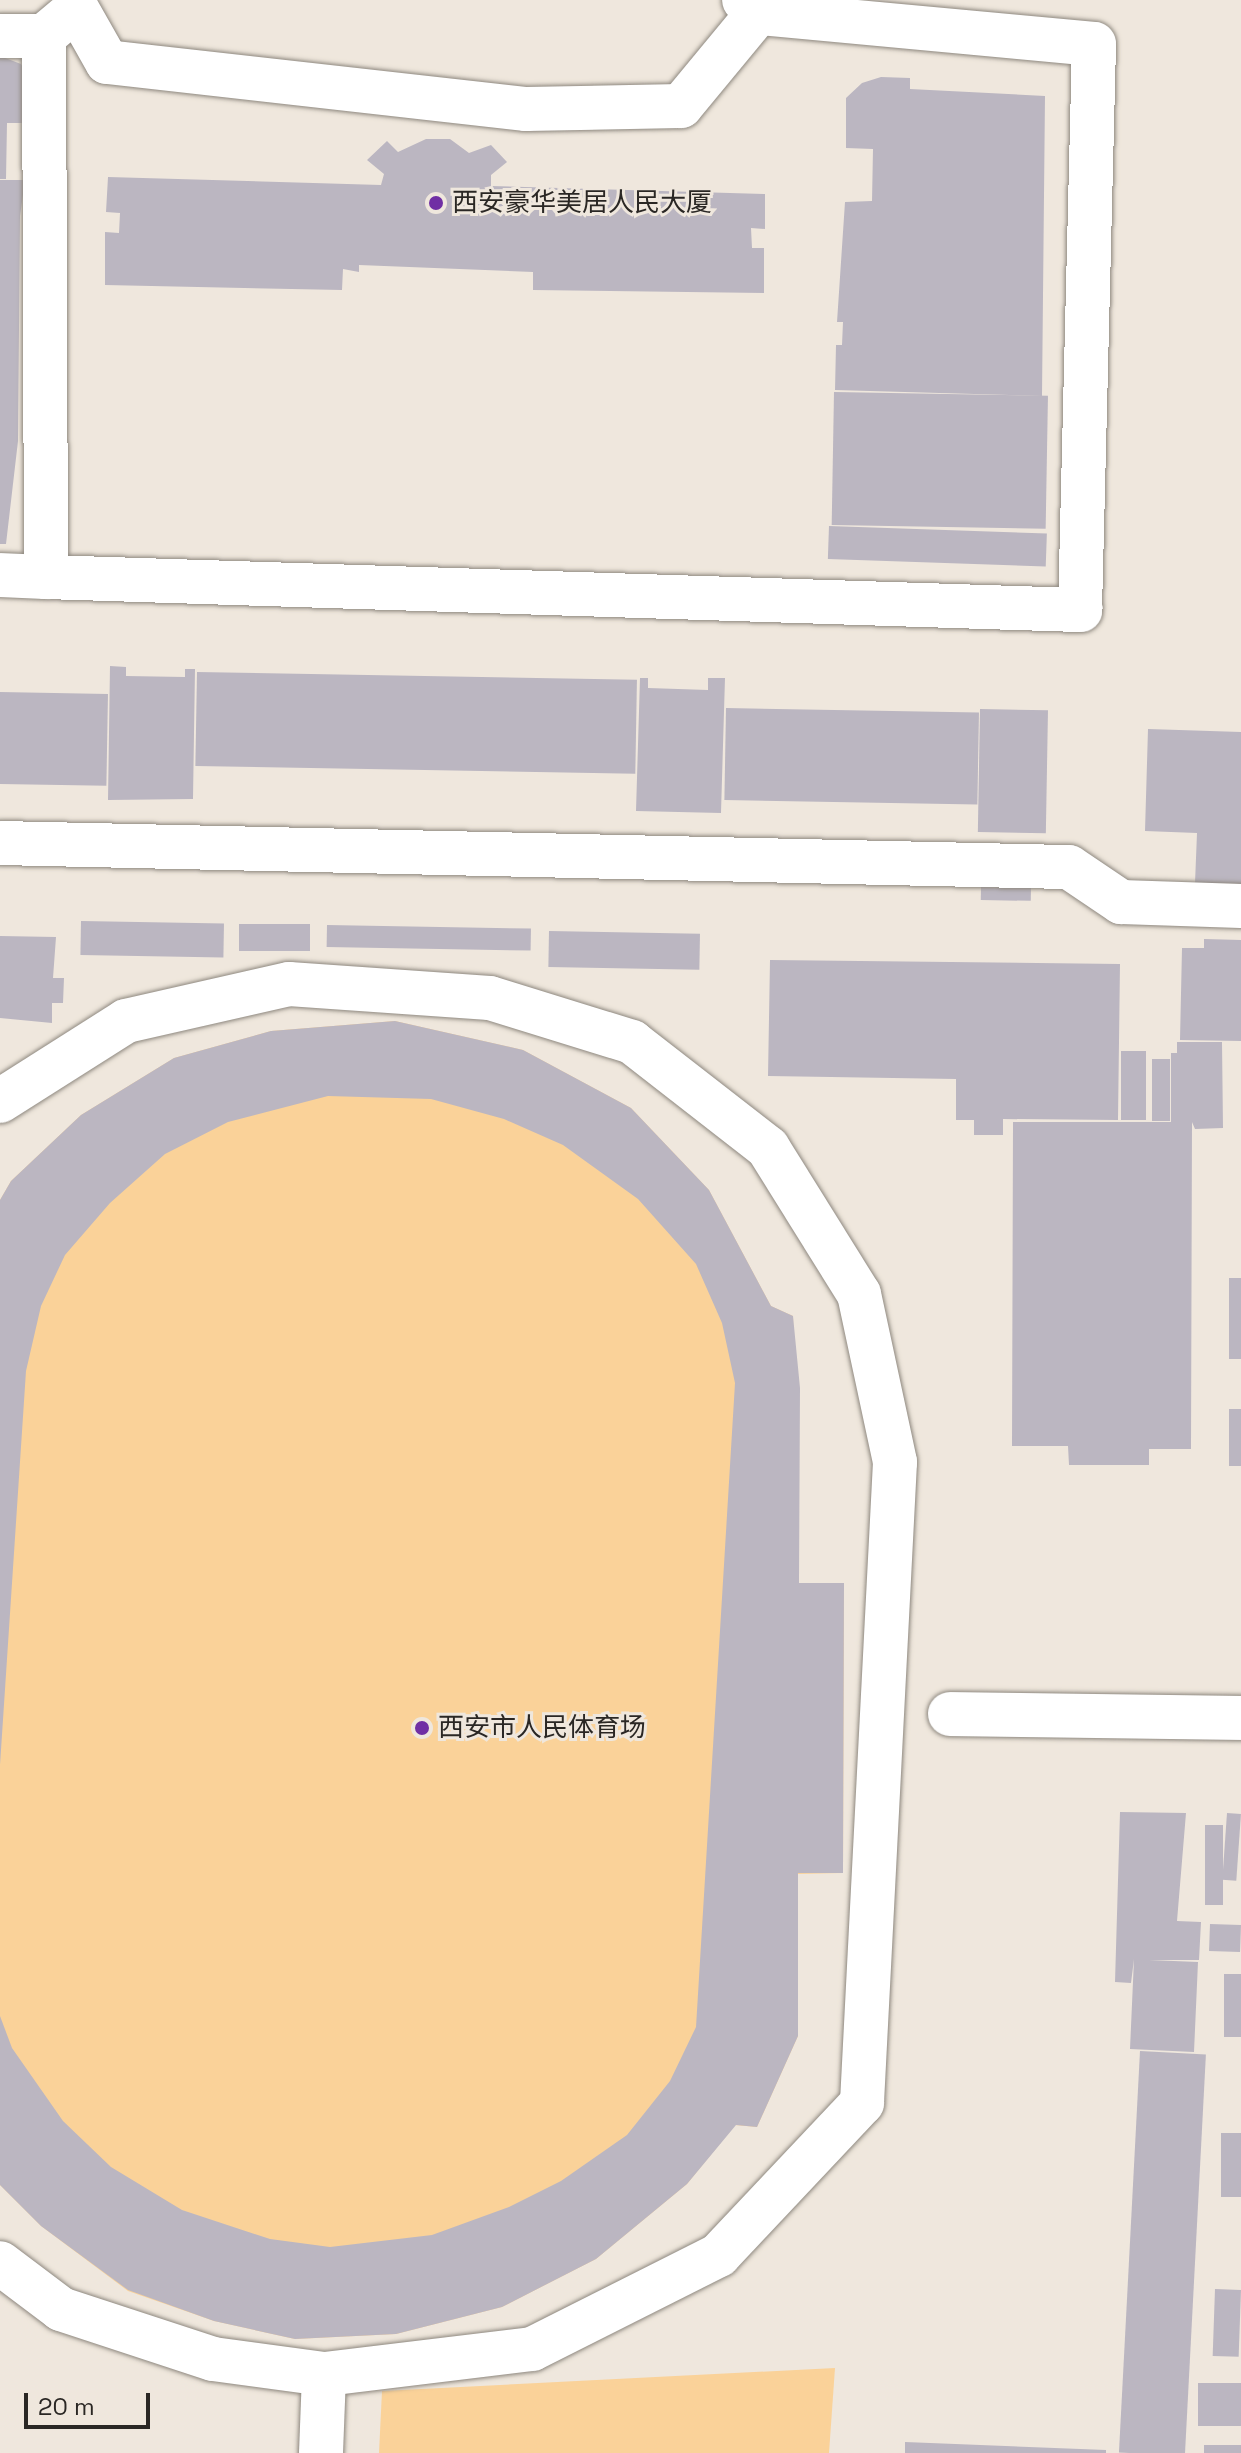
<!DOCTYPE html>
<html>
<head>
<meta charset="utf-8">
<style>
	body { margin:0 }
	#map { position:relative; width:1241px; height:2453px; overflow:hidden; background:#efe7dd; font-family:"Space Grotesk","Noto Sans SC",sans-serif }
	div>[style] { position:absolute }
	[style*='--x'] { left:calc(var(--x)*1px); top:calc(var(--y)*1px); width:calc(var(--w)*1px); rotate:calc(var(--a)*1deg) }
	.green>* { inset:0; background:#fad299 }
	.building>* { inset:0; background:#bbb6c1; transform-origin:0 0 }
	.roads { filter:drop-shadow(0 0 2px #8e887f) drop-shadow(0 0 2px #8e887f) }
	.minor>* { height:44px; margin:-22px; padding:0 22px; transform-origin:22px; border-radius:22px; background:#fff }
	.dots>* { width:22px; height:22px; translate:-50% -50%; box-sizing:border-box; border:4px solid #efe7dd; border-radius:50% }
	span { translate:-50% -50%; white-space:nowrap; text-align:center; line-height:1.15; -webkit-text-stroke:6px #efe7dd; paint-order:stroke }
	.poi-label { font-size:26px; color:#2a2724 }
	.left { translate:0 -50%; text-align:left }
	.scale { position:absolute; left:24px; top:2393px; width:126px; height:36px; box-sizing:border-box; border:4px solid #2a2724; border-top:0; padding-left:10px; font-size:24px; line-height:28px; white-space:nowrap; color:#2a2724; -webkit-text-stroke:6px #efe7dd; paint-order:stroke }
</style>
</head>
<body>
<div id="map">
	<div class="green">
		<i style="clip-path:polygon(395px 1021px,523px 1050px,631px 1108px,709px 1190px,771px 1306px,793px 1316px,799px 1583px,844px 1583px,843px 1873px,798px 1874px,798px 2036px,757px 2127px,735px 2125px,687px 2184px,596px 2259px,502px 2307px,396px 2334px,295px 2339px,214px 2321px,128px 2291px,41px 2226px,0 2185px,0 1200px,11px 1181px,81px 1115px,174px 1058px,271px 1031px)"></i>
		<i style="clip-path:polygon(835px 2368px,829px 2453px,379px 2453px,382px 2391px)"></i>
	</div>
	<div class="building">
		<i style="clip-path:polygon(0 56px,21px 64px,35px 88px,34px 123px,7px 123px,6px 179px,0 179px)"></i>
		<i style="clip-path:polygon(881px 77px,910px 78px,910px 89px,1045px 96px,1042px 396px,835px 390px,836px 345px,842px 345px,843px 322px,837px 322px,845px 202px,872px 201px,873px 149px,846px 148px,846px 98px,862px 83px)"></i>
		<i style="clip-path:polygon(426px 139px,450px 139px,469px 153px,491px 145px,507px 162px,491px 175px,491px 186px,765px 194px,765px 229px,751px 228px,752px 248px,764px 248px,764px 293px,533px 290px,533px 272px,359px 265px,359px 272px,343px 269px,342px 290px,105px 285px,105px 232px,119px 233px,120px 213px,106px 212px,108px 177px,381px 185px,384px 174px,367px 160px,387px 141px,398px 152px)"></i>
		<i style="clip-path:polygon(0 180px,25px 180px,20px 216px,18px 441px,6px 544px,0 544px)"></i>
		<i style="left:834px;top:392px;width:214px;height:133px;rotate:1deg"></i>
		<i style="left:829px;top:526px;width:218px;height:33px;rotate:2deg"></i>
		<i style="clip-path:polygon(110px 666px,126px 667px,126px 676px,185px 677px,185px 669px,195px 669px,193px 799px,108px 800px)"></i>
		<i style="left:197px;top:672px;width:440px;height:94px;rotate:1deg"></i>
		<i style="clip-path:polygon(640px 678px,648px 678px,648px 688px,708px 690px,708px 678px,725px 678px,721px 813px,636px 811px)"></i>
		<i style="left:0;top:692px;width:108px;height:92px;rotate:1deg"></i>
		<i style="left:726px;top:708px;width:253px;height:92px;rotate:1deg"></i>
		<i style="left:980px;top:709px;width:68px;height:123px;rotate:1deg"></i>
		<i style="clip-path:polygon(1148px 729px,1241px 732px,1241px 884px,1195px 883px,1197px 833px,1145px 831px)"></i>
		<i style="left:981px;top:887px;width:50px;height:13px;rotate:1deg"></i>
		<i style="left:81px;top:921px;width:143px;height:34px;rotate:1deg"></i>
		<i style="left:310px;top:924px;width:27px;height:71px;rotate:90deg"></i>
		<i style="left:327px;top:925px;width:204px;height:22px;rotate:1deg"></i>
		<i style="left:549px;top:931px;width:151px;height:36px;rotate:1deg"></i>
		<i style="clip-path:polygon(0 936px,56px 937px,53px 978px,64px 978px,63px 1003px,52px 1003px,52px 1023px,0 1018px)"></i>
		<i style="clip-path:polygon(1204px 939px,1241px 940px,1241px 1041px,1180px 1040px,1182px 948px,1204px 948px)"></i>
		<i style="clip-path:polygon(770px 960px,1120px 964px,1118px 1120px,1003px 1119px,1003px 1135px,974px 1135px,974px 1120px,956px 1120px,956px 1079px,768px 1076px)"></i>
		<i style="clip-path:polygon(395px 1021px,523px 1050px,631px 1108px,709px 1190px,771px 1306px,793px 1316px,800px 1388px,799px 1583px,844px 1583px,843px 1873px,798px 1873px,798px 2036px,757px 2127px,736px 2125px,687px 2184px,596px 2259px,502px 2307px,396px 2334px,295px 2339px,214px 2321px,128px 2290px,41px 2226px,0 2185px,0 2016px,12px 2048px,63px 2121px,111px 2167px,182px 2210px,270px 2239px,330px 2247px,432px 2235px,509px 2207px,561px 2181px,627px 2135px,670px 2081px,696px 2027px,735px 1383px,722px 1323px,696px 1264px,638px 1199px,563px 1145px,504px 1119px,431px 1099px,328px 1096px,228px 1122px,165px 1154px,110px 1203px,65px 1255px,41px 1306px,26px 1371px,0 1765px,0 1200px,11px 1181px,81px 1115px,174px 1058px,271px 1031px)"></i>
		<i style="clip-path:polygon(1177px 1042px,1222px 1042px,1223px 1128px,1195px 1129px,1192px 1122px,1191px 1449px,1149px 1449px,1149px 1465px,1069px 1465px,1068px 1446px,1012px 1446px,1013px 1122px,1171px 1122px,1171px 1053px,1177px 1053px)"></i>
		<i style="left:1121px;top:1051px;width:25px;height:69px"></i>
		<i style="left:1152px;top:1059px;width:18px;height:62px"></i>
		<i style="left:1229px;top:1278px;width:12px;height:81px"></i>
		<i style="left:1229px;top:1409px;width:12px;height:57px"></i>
		<i style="clip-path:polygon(1120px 1812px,1186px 1813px,1177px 1921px,1201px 1922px,1199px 1960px,1149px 1960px,1198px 1962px,1194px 2052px,1130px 2049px,1134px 1959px,1131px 1983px,1115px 1982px)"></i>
		<i style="left:1227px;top:1813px;width:14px;height:67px;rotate:4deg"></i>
		<i style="left:1205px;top:1825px;width:18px;height:80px"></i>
		<i style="left:1210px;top:1924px;width:31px;height:27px;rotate:2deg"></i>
		<i style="left:1224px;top:1974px;width:17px;height:63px"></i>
		<i style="left:1140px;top:2051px;width:66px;height:402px;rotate:3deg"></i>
		<i style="left:1221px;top:2133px;width:20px;height:64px"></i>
		<i style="left:1215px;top:2289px;width:26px;height:67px;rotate:2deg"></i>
		<i style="left:1198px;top:2383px;width:43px;height:43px"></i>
		<i style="clip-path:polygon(905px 2442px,1106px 2450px,1106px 2453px,905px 2453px)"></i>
		<i style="left:1204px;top:2445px;width:37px;height:8px"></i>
	</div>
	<div class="roads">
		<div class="minor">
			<i style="--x:77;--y:9;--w:61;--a:60.5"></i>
			<i style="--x:107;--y:62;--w:422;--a:6.4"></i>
			<i style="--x:526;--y:109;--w:155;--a:-1.1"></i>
			<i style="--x:681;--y:106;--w:121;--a:-50.4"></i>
			<i style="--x:0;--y:36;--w:44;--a:0"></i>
			<i style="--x:44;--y:36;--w:30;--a:-40"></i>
			<i style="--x:0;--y:575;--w:46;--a:2.5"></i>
			<i style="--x:46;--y:577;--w:541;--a:-90.21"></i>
			<i style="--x:46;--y:577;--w:1035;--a:1.83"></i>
			<i style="--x:1080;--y:610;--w:566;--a:-88.58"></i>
			<i style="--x:1094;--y:44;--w:337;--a:-174.7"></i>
			<i style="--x:758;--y:13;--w:19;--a:-137"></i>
			<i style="--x:0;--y:843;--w:1069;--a:1.29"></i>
			<i style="--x:1069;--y:867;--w:63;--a:33.9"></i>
			<i style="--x:1121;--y:902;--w:120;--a:1.9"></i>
			<i style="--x:0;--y:1101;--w:149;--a:-32.4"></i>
			<i style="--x:126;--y:1021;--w:167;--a:-12.8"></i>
			<i style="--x:289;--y:984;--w:201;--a:4"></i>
			<i style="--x:490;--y:998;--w:149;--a:17.2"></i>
			<i style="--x:632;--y:1042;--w:172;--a:37.9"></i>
			<i style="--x:768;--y:1148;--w:172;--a:58.1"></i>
			<i style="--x:859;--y:1294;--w:172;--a:77.9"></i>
			<i style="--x:895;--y:1462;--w:642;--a:92.95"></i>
			<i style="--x:862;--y:2103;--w:209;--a:133.3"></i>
			<i style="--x:719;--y:2255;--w:209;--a:153.3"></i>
			<i style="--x:532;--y:2349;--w:209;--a:173.1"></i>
			<i style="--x:324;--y:2374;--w:112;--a:-172.3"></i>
			<i style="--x:213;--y:2359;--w:160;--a:-161.8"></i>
			<i style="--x:61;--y:2309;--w:76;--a:-143"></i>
			<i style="--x:950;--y:1714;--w:291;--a:0.8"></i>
			<i style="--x:321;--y:2453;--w:79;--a:-87.8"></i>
		</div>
	</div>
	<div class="dots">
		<i style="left:436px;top:203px;background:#702fa4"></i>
		<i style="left:422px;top:1728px;background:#702fa4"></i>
	</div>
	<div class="poi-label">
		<span class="left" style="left:452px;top:203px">西安豪华美居人民大厦</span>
		<span class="left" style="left:438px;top:1728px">西安市人民体育场</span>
	</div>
	<div class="scale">20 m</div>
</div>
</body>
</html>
